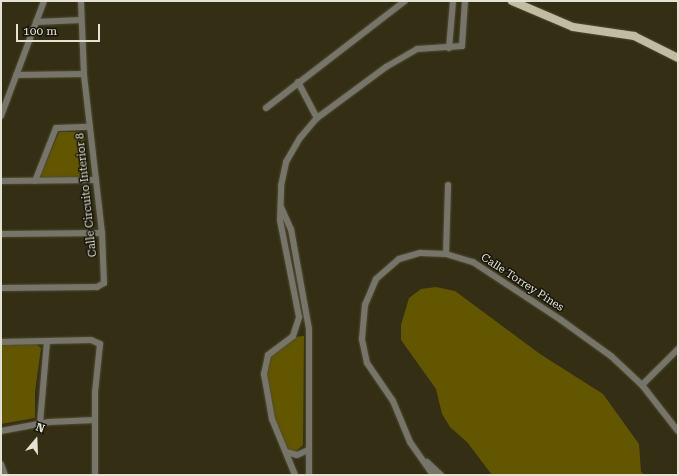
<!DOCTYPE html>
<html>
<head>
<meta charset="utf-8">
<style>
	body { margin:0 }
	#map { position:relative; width:679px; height:476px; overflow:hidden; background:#332e14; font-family:"Roboto Serif",serif }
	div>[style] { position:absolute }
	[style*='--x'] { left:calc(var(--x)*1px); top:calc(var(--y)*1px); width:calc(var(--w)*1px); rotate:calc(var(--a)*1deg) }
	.green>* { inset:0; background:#635600 }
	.roads { filter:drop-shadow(0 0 1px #4f4b32) drop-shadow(0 0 1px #4f4b32) }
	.minor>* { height:6px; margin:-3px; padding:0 3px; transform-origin:3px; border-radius:3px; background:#777569 }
	.major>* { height:8px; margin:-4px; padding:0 4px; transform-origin:4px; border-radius:4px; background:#c1bca2 }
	span { translate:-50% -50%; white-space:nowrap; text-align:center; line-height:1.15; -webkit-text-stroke:3px #18160b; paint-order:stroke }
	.street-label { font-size:11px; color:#e4e2d2 }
	.frame { position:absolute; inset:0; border:2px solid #e4e2d2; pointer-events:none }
	.north { position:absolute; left:16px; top:420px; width:40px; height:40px; -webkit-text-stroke:3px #18160b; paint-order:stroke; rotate:19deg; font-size:11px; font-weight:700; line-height:16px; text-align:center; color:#e4e2d2 }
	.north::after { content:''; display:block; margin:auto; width:14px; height:18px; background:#e4e2d2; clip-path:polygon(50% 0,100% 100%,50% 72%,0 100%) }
	.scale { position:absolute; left:16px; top:24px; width:84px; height:18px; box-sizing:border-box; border:2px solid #e4e2d2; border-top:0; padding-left:5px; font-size:12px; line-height:14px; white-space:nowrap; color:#e4e2d2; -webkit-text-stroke:3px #18160b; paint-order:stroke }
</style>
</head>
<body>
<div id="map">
	<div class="green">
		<i style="clip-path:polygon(59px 132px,81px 132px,84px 135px,89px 174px,87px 177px,42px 177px,41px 174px)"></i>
		<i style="clip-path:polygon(436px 287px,455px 291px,540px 354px,603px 394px,639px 444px,641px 472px,645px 475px,492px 475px,467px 442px,450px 427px,442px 414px,436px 389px,401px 340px,401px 325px,409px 298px,421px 289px)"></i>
		<i style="clip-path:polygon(304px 336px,303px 445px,294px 453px,285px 448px,276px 427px,265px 373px,269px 356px,294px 337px)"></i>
		<i style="clip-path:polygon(36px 344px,41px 348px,35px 392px,35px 418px,1px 424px,1px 345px)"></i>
	</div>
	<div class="roads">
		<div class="minor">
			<i style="--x:36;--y:22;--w:45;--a:-2.5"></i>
			<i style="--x:449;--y:48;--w:47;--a:-85.1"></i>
			<i style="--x:16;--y:75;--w:68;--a:-0.8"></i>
			<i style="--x:298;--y:82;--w:41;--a:62.2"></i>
			<i style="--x:266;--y:108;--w:175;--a:-37.6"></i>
			<i style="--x:1;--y:116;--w:123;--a:-69.5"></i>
			<i style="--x:1;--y:181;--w:95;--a:-0.6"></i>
			<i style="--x:35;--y:181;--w:57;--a:-68.4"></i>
			<i style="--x:56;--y:128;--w:34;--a:-2"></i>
			<i style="--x:281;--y:207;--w:24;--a:66"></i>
			<i style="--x:291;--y:229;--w:102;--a:79.8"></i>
			<i style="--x:309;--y:329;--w:146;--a:90"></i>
			<i style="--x:1;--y:234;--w:101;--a:-0.6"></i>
			<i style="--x:446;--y:254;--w:69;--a:-88.3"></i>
			<i style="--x:1;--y:288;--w:96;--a:-0.6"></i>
			<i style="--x:97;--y:287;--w:8;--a:-30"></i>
			<i style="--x:104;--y:283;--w:50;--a:-92.3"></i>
			<i style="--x:102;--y:233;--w:160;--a:-96.5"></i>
			<i style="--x:84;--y:74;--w:73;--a:-92.4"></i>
			<i style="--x:1;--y:342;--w:90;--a:-1.3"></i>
			<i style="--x:91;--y:340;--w:10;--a:24"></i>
			<i style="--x:100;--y:344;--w:48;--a:95.9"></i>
			<i style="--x:95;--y:392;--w:83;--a:90"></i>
			<i style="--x:642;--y:385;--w:51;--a:-45"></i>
			<i style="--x:40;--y:423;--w:82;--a:-85.1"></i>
			<i style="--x:1;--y:431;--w:49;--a:-10.6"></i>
			<i style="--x:49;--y:422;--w:46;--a:-2.5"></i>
			<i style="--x:286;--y:452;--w:11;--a:15"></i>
			<i style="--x:297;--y:455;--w:12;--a:-24"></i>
			<i style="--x:427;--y:462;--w:19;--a:43"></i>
			<i style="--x:1;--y:464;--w:12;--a:70"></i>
			<i style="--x:295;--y:475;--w:61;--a:-112.3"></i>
			<i style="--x:272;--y:419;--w:46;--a:-100.1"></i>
			<i style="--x:264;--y:374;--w:19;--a:-78"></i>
			<i style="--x:268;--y:355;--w:31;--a:-37"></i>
			<i style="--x:293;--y:336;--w:20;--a:-72"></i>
			<i style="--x:299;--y:317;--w:99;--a:-101.1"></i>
			<i style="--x:280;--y:220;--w:34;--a:-88"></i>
			<i style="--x:281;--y:186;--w:25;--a:-78"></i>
			<i style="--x:286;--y:162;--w:28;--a:-60"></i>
			<i style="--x:300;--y:138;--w:26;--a:-50"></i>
			<i style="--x:317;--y:118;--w:86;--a:-36.5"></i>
			<i style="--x:386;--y:67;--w:36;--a:-30"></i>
			<i style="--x:417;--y:49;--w:45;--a:-3.8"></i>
			<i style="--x:462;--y:46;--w:45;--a:-86.2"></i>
			<i style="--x:433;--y:475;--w:40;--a:-124.9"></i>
			<i style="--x:410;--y:442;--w:44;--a:-112.5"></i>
			<i style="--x:393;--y:401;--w:46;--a:-124.4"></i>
			<i style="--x:367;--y:363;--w:25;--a:-102"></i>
			<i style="--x:362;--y:339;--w:34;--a:-85"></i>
			<i style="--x:365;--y:305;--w:28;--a:-67"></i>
			<i style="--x:376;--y:279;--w:30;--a:-41"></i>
			<i style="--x:399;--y:259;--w:22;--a:-16"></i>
			<i style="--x:420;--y:253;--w:26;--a:2"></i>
			<i style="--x:446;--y:254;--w:28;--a:17"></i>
			<i style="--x:473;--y:262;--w:105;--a:33.4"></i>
			<i style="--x:561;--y:320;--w:62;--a:35.8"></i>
			<i style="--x:611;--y:356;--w:42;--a:43.1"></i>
			<i style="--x:642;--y:385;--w:58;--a:52"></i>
		</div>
		<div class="major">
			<i style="--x:512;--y:1;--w:66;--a:23.1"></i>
			<i style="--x:573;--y:27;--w:62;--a:8.4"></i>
			<i style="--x:634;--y:36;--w:49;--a:26.6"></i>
		</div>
	</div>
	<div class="street-label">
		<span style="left:87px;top:195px;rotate:-96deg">Calle Circuito Interior 8</span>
		<span style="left:522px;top:283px;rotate:33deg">Calle Torrey Pines</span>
	</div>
	<div class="frame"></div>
	<div class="north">N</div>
	<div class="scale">100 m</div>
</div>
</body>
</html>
